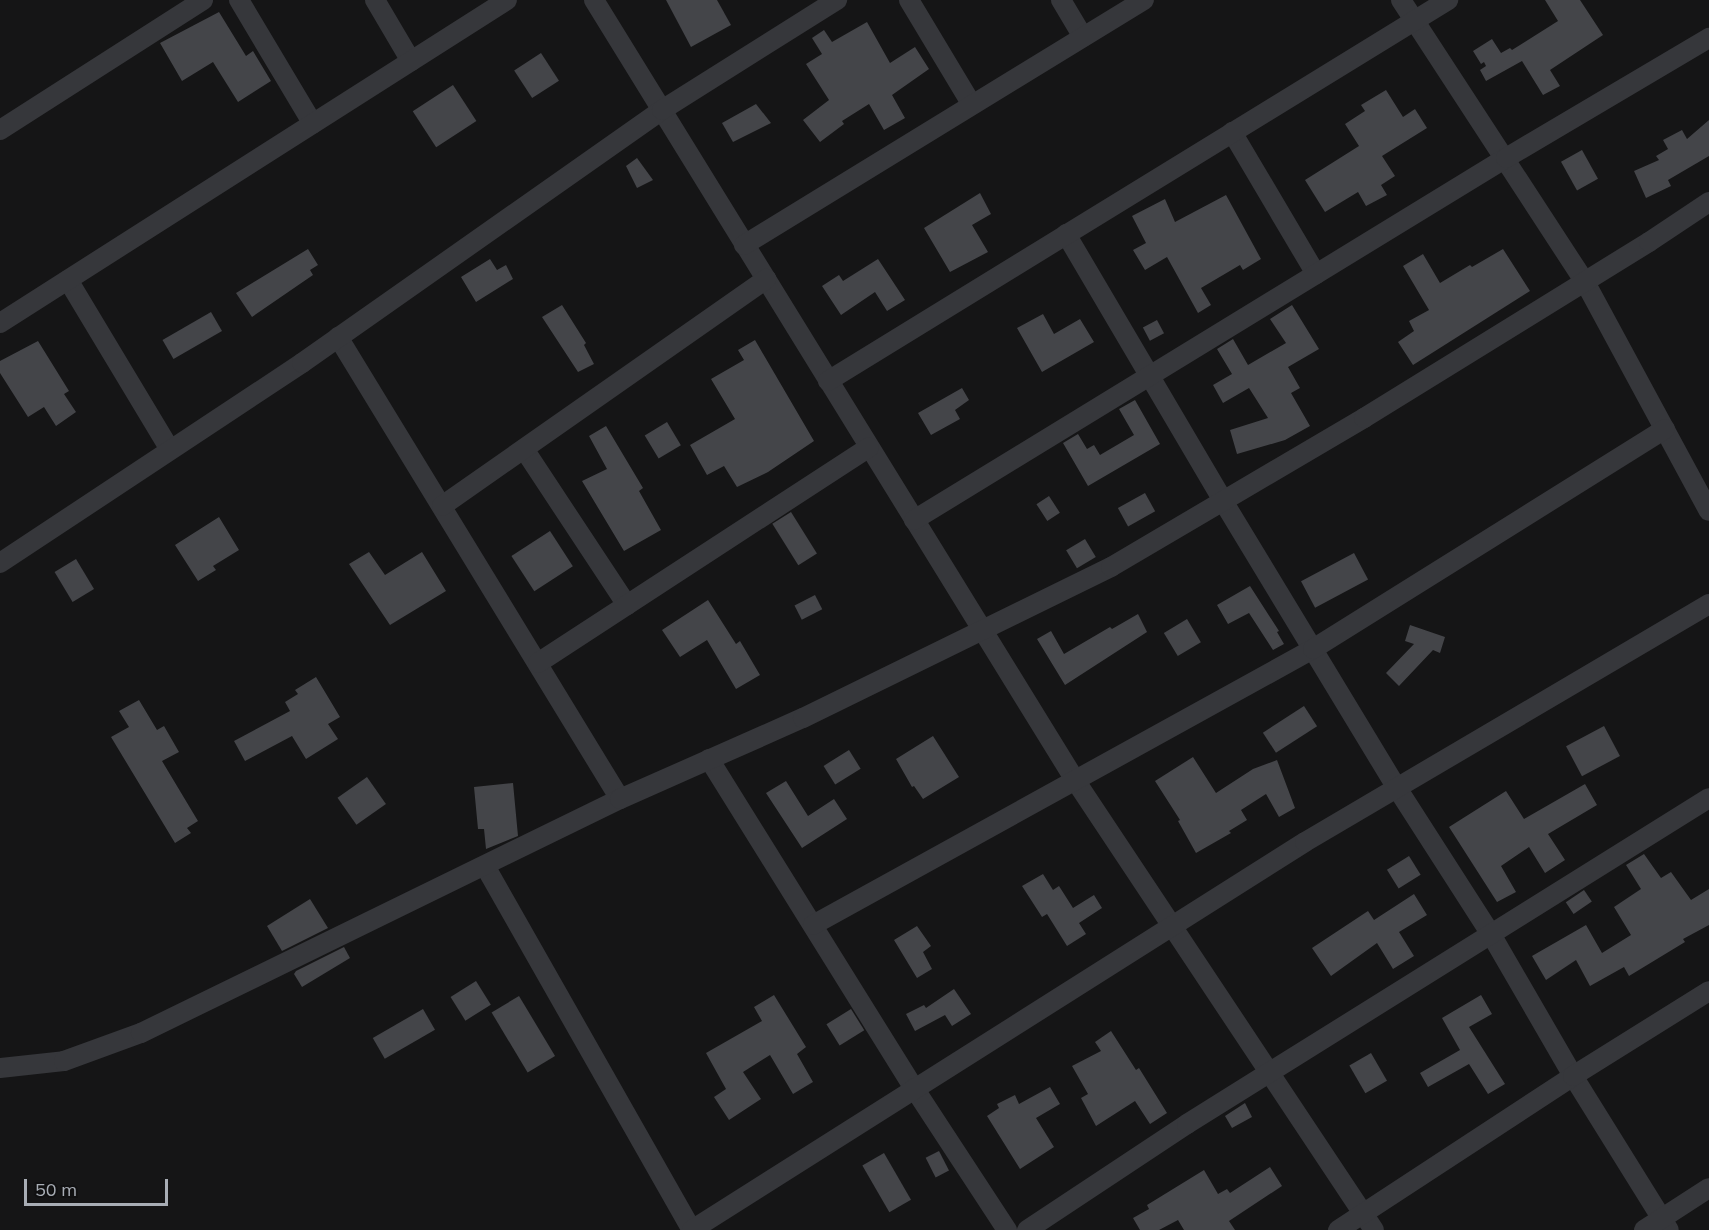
<!DOCTYPE html>
<html>
<head>
<meta charset="utf-8">
<style>
	body { margin:0 }
	#map { position:relative; width:1709px; height:1230px; overflow:hidden; background:#151516; font-family:Mulish,sans-serif }
	div>[style] { position:absolute }
	[style*='--x'] { left:calc(var(--x)*1px); top:calc(var(--y)*1px); width:calc(var(--w)*1px); rotate:calc(var(--a)*1deg) }
	.building>* { inset:0; background:#444549; transform-origin:0 0 }
	.minor>* { height:20px; margin:-10px; padding:0 10px; transform-origin:10px; border-radius:10px; background:#36373b }
	span { translate:-50% -50%; white-space:nowrap; text-align:center; line-height:1.15; -webkit-text-stroke:6px #101011; paint-order:stroke }
	.scale { position:absolute; left:24px; top:1179px; width:144px; height:27px; box-sizing:border-box; border:3px solid #a8adb5; border-top:0; padding-left:8px; font-size:18px; line-height:21px; white-space:nowrap; color:#a8adb5; -webkit-text-stroke:4px #101011; paint-order:stroke }
</style>
</head>
<body>
<div id="map">
	<div class="building">
		<i style="clip-path:polygon(666px 0,717px 0,731px 25px,691px 47px)"></i>
		<i style="clip-path:polygon(1545px 0,1580px 0,1603px 35px,1550px 70px,1560px 86px,1543px 95px,1522px 61px,1486px 81px,1480px 70px,1486px 66px,1484px 62px,1481px 64px,1473px 51px,1492px 39px,1501px 53px,1510px 48px,1512px 50px,1558px 21px)"></i>
		<i style="clip-path:polygon(219px 12px,246px 56px,253px 51px,271px 81px,238px 102px,213px 62px,182px 81px,160px 43px)"></i>
		<i style="clip-path:polygon(867px 22px,890px 63px,915px 47px,929px 69px,892px 95px,905px 118px,884px 130px,869px 104px,842px 121px,844px 124px,820px 142px,803px 120px,829px 100px,806px 64px,822px 54px,812px 38px,824px 30px,832px 42px)"></i>
		<i style="left:541px;top:53px;width:33px;height:32px;rotate:57deg"></i>
		<i style="left:453px;top:85px;width:43px;height:48px;rotate:57deg"></i>
		<i style="clip-path:polygon(1386px 90px,1403px 117px,1415px 109px,1427px 128px,1382px 156px,1395px 176px,1381px 185px,1387px 195px,1366px 206px,1358px 192px,1325px 212px,1305px 180px,1359px 146px,1345px 124px,1365px 111px,1361px 105px)"></i>
		<i style="clip-path:polygon(756px 104px,771px 123px,733px 142px,722px 123px)"></i>
		<i style="clip-path:polygon(1709px 120px,1709px 156px,1668px 180px,1671px 186px,1646px 198px,1634px 171px,1659px 160px,1656px 156px,1668px 149px,1663px 140px,1682px 130px,1687px 139px)"></i>
		<i style="left:1582px;top:150px;width:33px;height:24px;rotate:61deg"></i>
		<i style="clip-path:polygon(637px 158px,653px 180px,637px 188px,626px 166px)"></i>
		<i style="clip-path:polygon(980px 193px,991px 214px,972px 225px,988px 252px,950px 272px,924px 228px)"></i>
		<i style="clip-path:polygon(1226px 195px,1261px 259px,1243px 270px,1240px 265px,1201px 288px,1211px 305px,1198px 313px,1167px 257px,1145px 270px,1133px 250px,1146px 243px,1132px 216px,1165px 199px,1175px 222px)"></i>
		<i style="clip-path:polygon(308px 249px,318px 265px,310px 270px,313px 275px,252px 317px,236px 293px)"></i>
		<i style="clip-path:polygon(1503px 249px,1530px 291px,1413px 365px,1398px 342px,1414px 331px,1409px 321px,1429px 310px,1403px 266px,1423px 254px,1440px 283px,1470px 265px,1472px 267px)"></i>
		<i style="clip-path:polygon(490px 259px,497px 270px,506px 265px,513px 279px,476px 302px,461px 277px)"></i>
		<i style="clip-path:polygon(878px 259px,905px 300px,887px 311px,875px 292px,841px 315px,822px 286px,839px 275px,843px 281px)"></i>
		<i style="clip-path:polygon(562px 305px,586px 343px,584px 345px,594px 364px,578px 372px,542px 317px)"></i>
		<i style="clip-path:polygon(1292px 305px,1319px 349px,1288px 367px,1300px 388px,1291px 393px,1310px 426px,1285px 440px,1237px 454px,1230px 430px,1268px 418px,1249px 388px,1223px 403px,1213px 385px,1232px 374px,1217px 349px,1233px 339px,1248px 365px,1286px 343px,1270px 319px)"></i>
		<i style="left:211px;top:312px;width:22px;height:56px;rotate:60deg"></i>
		<i style="clip-path:polygon(1043px 314px,1054px 334px,1080px 319px,1094px 342px,1042px 372px,1017px 328px)"></i>
		<i style="left:1157px;top:320px;width:15px;height:16px;rotate:62deg"></i>
		<i style="clip-path:polygon(755px 340px,814px 441px,768px 472px,737px 487px,724px 466px,707px 475px,690px 445px,735px 419px,711px 379px,744px 360px,738px 350px)"></i>
		<i style="clip-path:polygon(38px 341px,69px 391px,64px 394px,76px 412px,56px 426px,44px 407px,28px 417px,0 373px,0 361px)"></i>
		<i style="clip-path:polygon(962px 388px,969px 400px,955px 410px,960px 419px,931px 435px,918px 413px)"></i>
		<i style="clip-path:polygon(1135px 400px,1160px 444px,1088px 486px,1063px 443px,1078px 434px,1087px 449px,1094px 445px,1100px 455px,1134px 435px,1119px 409px)"></i>
		<i style="left:667px;top:422px;width:27px;height:26px;rotate:59deg"></i>
		<i style="clip-path:polygon(606px 426px,643px 488px,639px 491px,661px 530px,624px 551px,582px 481px,607px 469px,589px 436px)"></i>
		<i style="left:1145px;top:493px;width:21px;height:31px;rotate:61deg"></i>
		<i style="left:1049px;top:496px;width:20px;height:15px;rotate:57deg"></i>
		<i style="left:791px;top:512px;width:49px;height:22px;rotate:58deg"></i>
		<i style="clip-path:polygon(219px 517px,239px 550px,213px 566px,216px 570px,198px 581px,175px 545px)"></i>
		<i style="left:550px;top:531px;width:42px;height:46px;rotate:57deg"></i>
		<i style="left:1085px;top:539px;width:21px;height:22px;rotate:59deg"></i>
		<i style="clip-path:polygon(369px 552px,385px 575px,422px 552px,446px 591px,390px 625px,349px 564px)"></i>
		<i style="left:1354px;top:553px;width:30px;height:60px;rotate:62deg"></i>
		<i style="left:76px;top:559px;width:35px;height:25px;rotate:59deg"></i>
		<i style="clip-path:polygon(1250px 586px,1279px 631px,1277px 632px,1284px 644px,1273px 650px,1249px 613px,1228px 624px,1217px 605px)"></i>
		<i style="left:815px;top:595px;width:16px;height:23px;rotate:63deg"></i>
		<i style="clip-path:polygon(708px 600px,736px 644px,740px 641px,760px 675px,736px 689px,707px 640px,680px 657px,662px 630px)"></i>
		<i style="clip-path:polygon(1138px 614px,1147px 632px,1065px 685px,1037px 639px,1051px 631px,1064px 654px,1110px 627px,1112px 629px)"></i>
		<i style="left:1187px;top:619px;width:27px;height:27px;rotate:59deg"></i>
		<i style="clip-path:polygon(1410px 625px,1445px 637px,1440px 653px,1433px 650px,1399px 686px,1386px 673px,1414px 644px,1405px 641px)"></i>
		<i style="clip-path:polygon(316px 677px,340px 717px,328px 724px,338px 739px,306px 759px,292px 736px,245px 761px,234px 741px,290px 711px,285px 702px,298px 694px,295px 690px)"></i>
		<i style="clip-path:polygon(139px 700px,157px 730px,164px 726px,179px 752px,162px 761px,198px 821px,187px 828px,191px 833px,175px 843px,111px 737px,129px 727px,119px 711px)"></i>
		<i style="left:1304px;top:706px;width:24px;height:49px;rotate:57deg"></i>
		<i style="left:1604px;top:726px;width:34px;height:43px;rotate:62deg"></i>
		<i style="clip-path:polygon(933px 736px,959px 777px,923px 799px,914px 786px,912px 787px,896px 759px)"></i>
		<i style="left:849px;top:750px;width:22px;height:30px;rotate:58deg"></i>
		<i style="clip-path:polygon(1193px 757px,1216px 793px,1253px 769px,1277px 760px,1295px 808px,1279px 817px,1266px 794px,1241px 810px,1247px 820px,1229px 831px,1231px 833px,1196px 853px,1178px 821px,1180px 820px,1155px 781px)"></i>
		<i style="left:367px;top:777px;width:33px;height:36px;rotate:55deg"></i>
		<i style="clip-path:polygon(786px 781px,808px 816px,834px 799px,847px 819px,802px 848px,766px 793px)"></i>
		<i style="clip-path:polygon(513px 783px,518px 836px,486px 849px,484px 829px,478px 829px,474px 787px)"></i>
		<i style="clip-path:polygon(1585px 784px,1597px 805px,1548px 834px,1565px 860px,1545px 873px,1529px 847px,1501px 866px,1516px 892px,1497px 902px,1449px 827px,1506px 791px,1524px 819px)"></i>
		<i style="clip-path:polygon(1644px 854px,1661px 878px,1671px 872px,1691px 900px,1709px 889px,1709px 925px,1683px 939px,1685px 942px,1629px 976px,1624px 967px,1590px 986px,1576px 960px,1546px 980px,1532px 956px,1586px 925px,1602px 953px,1631px 935px,1614px 907px,1641px 889px,1626px 865px)"></i>
		<i style="left:1409px;top:856px;width:22px;height:26px;rotate:58deg"></i>
		<i style="clip-path:polygon(1043px 874px,1053px 890px,1059px 886px,1073px 908px,1094px 895px,1102px 908px,1079px 923px,1086px 934px,1067px 946px,1047px 914px,1042px 917px,1022px 886px)"></i>
		<i style="left:1584px;top:890px;width:14px;height:22px;rotate:56deg"></i>
		<i style="clip-path:polygon(1414px 894px,1427px 915px,1399px 932px,1414px 956px,1393px 969px,1377px 943px,1331px 976px,1312px 948px,1368px 911px,1374px 920px)"></i>
		<i style="clip-path:polygon(310px 899px,328px 928px,282px 951px,267px 926px)"></i>
		<i style="clip-path:polygon(917px 926px,931px 946px,923px 952px,932px 969px,917px 978px,894px 940px)"></i>
		<i style="clip-path:polygon(344px 947px,350px 958px,302px 987px,294px 974px,296px 971px)"></i>
		<i style="left:476px;top:981px;width:28px;height:30px;rotate:58deg"></i>
		<i style="clip-path:polygon(954px 989px,971px 1014px,952px 1026px,945px 1015px,915px 1031px,906px 1014px,924px 1005px,926px 1008px)"></i>
		<i style="clip-path:polygon(774px 995px,806px 1047px,797px 1054px,813px 1082px,793px 1094px,770px 1055px,743px 1072px,761px 1099px,729px 1120px,714px 1097px,726px 1089px,706px 1053px,762px 1021px,754px 1007px)"></i>
		<i style="clip-path:polygon(1481px 995px,1492px 1014px,1469px 1027px,1505px 1084px,1488px 1094px,1469px 1064px,1428px 1087px,1420px 1073px,1460px 1050px,1442px 1018px)"></i>
		<i style="left:519px;top:996px;width:70px;height:32px;rotate:59deg"></i>
		<i style="left:423px;top:1009px;width:24px;height:58px;rotate:60deg"></i>
		<i style="left:851px;top:1009px;width:25px;height:29px;rotate:58deg"></i>
		<i style="clip-path:polygon(1111px 1031px,1136px 1070px,1139px 1068px,1167px 1113px,1150px 1124px,1135px 1101px,1096px 1126px,1081px 1098px,1088px 1094px,1072px 1066px,1101px 1051px,1095px 1042px)"></i>
		<i style="left:1371px;top:1053px;width:32px;height:25px;rotate:60deg"></i>
		<i style="clip-path:polygon(1050px 1087px,1060px 1104px,1036px 1118px,1054px 1147px,1020px 1169px,987px 1116px,999px 1108px,997px 1104px,1015px 1095px,1019px 1104px)"></i>
		<i style="clip-path:polygon(1245px 1103px,1252px 1117px,1232px 1128px,1225px 1116px)"></i>
		<i style="left:939px;top:1151px;width:22px;height:15px;rotate:63deg"></i>
		<i style="left:884px;top:1153px;width:54px;height:25px;rotate:60deg"></i>
		<i style="clip-path:polygon(1270px 1167px,1282px 1186px,1229px 1221px,1235px 1230px,1184px 1230px,1178px 1220px,1159px 1230px,1140px 1230px,1133px 1218px,1149px 1209px,1147px 1205px,1204px 1170px,1218px 1194px,1227px 1189px,1230px 1193px)"></i>
	</div>
	<div class="minor">
		<i style="--x:239;--y:0;--w:144;--a:59.2"></i>
		<i style="--x:375;--y:0;--w:71;--a:59.5"></i>
		<i style="--x:594;--y:0;--w:916;--a:58.34"></i>
		<i style="--x:1075;--y:780;--w:540;--a:56.4"></i>
		<i style="--x:909;--y:0;--w:122;--a:59"></i>
		<i style="--x:1061;--y:0;--w:43;--a:59.3"></i>
		<i style="--x:1401;--y:0;--w:337;--a:56.9"></i>
		<i style="--x:1585;--y:282;--w:260;--a:61.6"></i>
		<i style="--x:0;--y:130;--w:241;--a:-32.6"></i>
		<i style="--x:1232;--y:132;--w:165;--a:59.4"></i>
		<i style="--x:1066;--y:234;--w:310;--a:59.5"></i>
		<i style="--x:1223;--y:501;--w:336;--a:58.8"></i>
		<i style="--x:1397;--y:788;--w:176;--a:57.3"></i>
		<i style="--x:1492;--y:936;--w:162;--a:59.9"></i>
		<i style="--x:1573;--y:1076;--w:181;--a:58.1"></i>
		<i style="--x:744;--y:245;--w:469;--a:-31.5"></i>
		<i style="--x:68;--y:280;--w:198;--a:59"></i>
		<i style="--x:0;--y:323;--w:601;--a:-32.5"></i>
		<i style="--x:338;--y:337;--w:541;--a:58.6"></i>
		<i style="--x:828;--y:381;--w:728;--a:-31.57"></i>
		<i style="--x:524;--y:449;--w:187;--a:56.6"></i>
		<i style="--x:442;--y:506;--w:396;--a:-35"></i>
		<i style="--x:914;--y:520;--w:694;--a:-31.45"></i>
		<i style="--x:1506;--y:158;--w:236;--a:-30.6"></i>
		<i style="--x:0;--y:563;--w:362;--a:-33.5"></i>
		<i style="--x:302;--y:363;--w:440;--a:-35.1"></i>
		<i style="--x:662;--y:110;--w:207;--a:-32.2"></i>
		<i style="--x:538;--y:663;--w:395;--a:-33.1"></i>
		<i style="--x:709;--y:759;--w:388;--a:58.1"></i>
		<i style="--x:914;--y:1088;--w:170;--a:56.8"></i>
		<i style="--x:485;--y:866;--w:419;--a:60.4"></i>
		<i style="--x:813;--y:925;--w:571;--a:-28.9"></i>
		<i style="--x:1313;--y:649;--w:415;--a:-32"></i>
		<i style="--x:0;--y:1068;--w:64;--a:-6.2"></i>
		<i style="--x:64;--y:1061;--w:82;--a:-20"></i>
		<i style="--x:141;--y:1033;--w:533;--a:-26.04"></i>
		<i style="--x:620;--y:799;--w:200;--a:-23.9"></i>
		<i style="--x:803;--y:718;--w:343;--a:-26.1"></i>
		<i style="--x:1111;--y:567;--w:294;--a:-30.5"></i>
		<i style="--x:1364;--y:418;--w:335;--a:-31.7"></i>
		<i style="--x:1649;--y:242;--w:72;--a:-33.7"></i>
		<i style="--x:692;--y:1230;--w:725;--a:-32.33"></i>
		<i style="--x:1305;--y:842;--w:469;--a:-30.5"></i>
		<i style="--x:1027;--y:1230;--w:192;--a:-33.5"></i>
		<i style="--x:1187;--y:1124;--w:615;--a:-31.99"></i>
		<i style="--x:1338;--y:1230;--w:281;--a:-33.2"></i>
		<i style="--x:1573;--y:1076;--w:160;--a:-32"></i>
		<i style="--x:1644;--y:1230;--w:77;--a:-32.9"></i>
	</div>
	<div class="scale">50 m</div>
</div>
</body>
</html>
